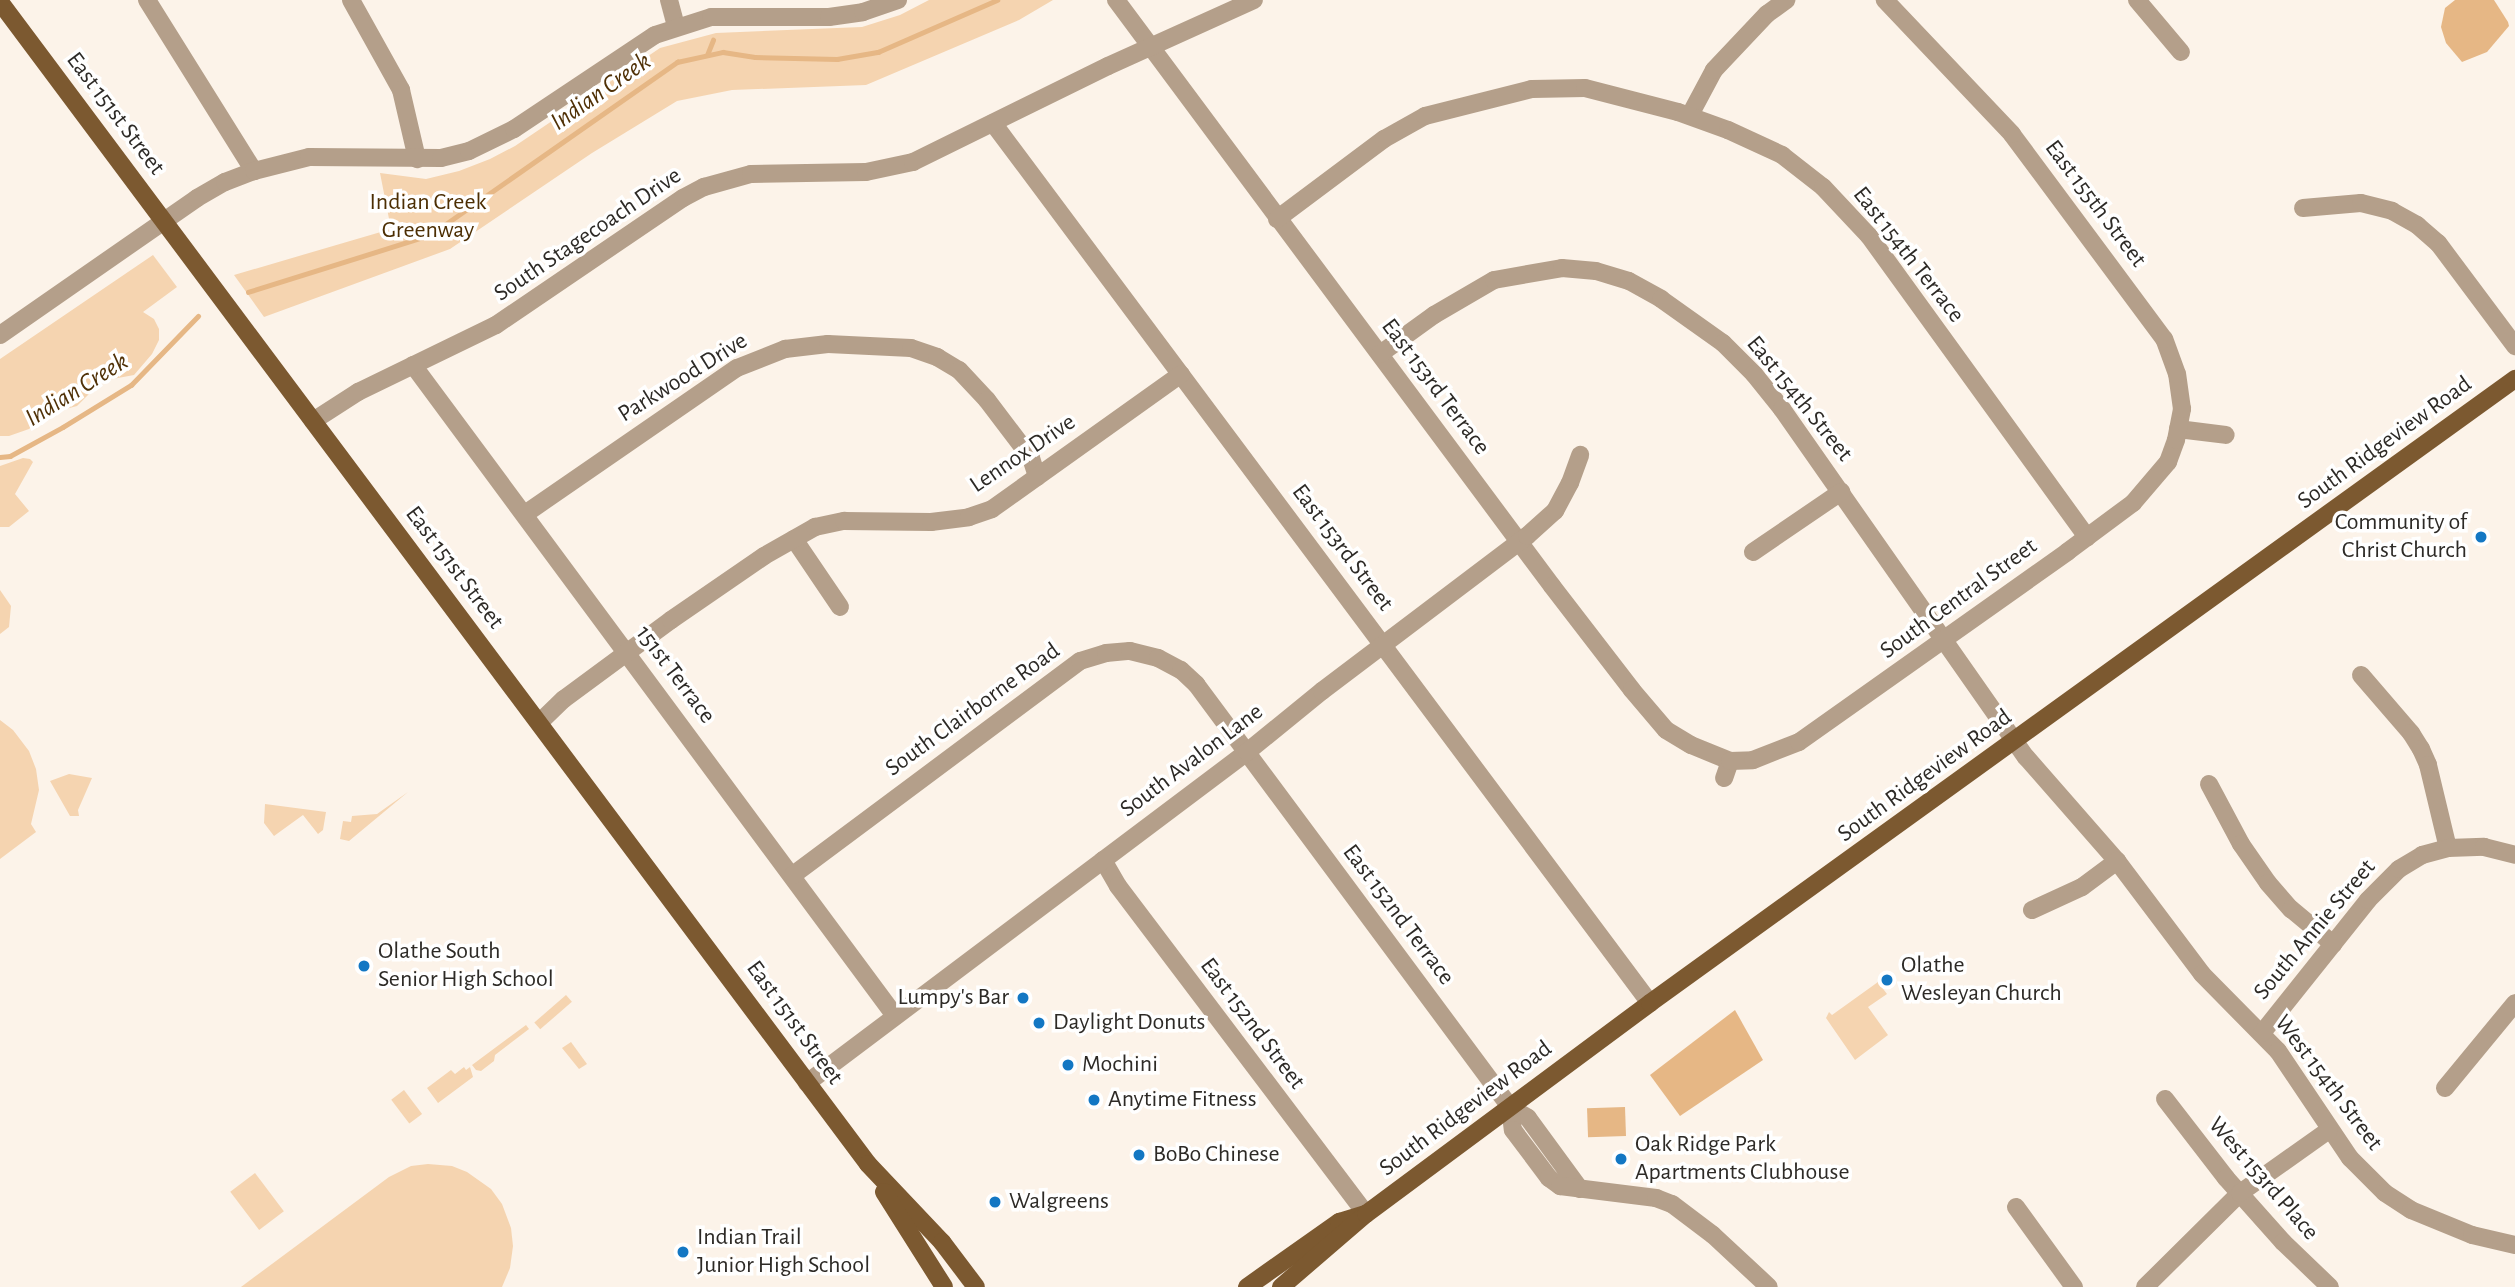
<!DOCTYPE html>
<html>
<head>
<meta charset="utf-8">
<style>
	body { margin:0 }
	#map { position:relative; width:2515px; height:1287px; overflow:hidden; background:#fcf3e9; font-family:"Alegreya Sans",sans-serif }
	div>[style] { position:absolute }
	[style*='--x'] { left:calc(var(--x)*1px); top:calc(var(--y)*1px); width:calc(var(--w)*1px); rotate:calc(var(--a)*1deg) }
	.green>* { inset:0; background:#f5d4b0; transform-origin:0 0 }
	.water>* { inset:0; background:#e6b785; transform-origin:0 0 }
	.stream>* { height:4.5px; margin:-2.25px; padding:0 2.25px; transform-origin:2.25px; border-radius:2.25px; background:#e6b785 }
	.minor>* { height:18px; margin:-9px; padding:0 9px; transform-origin:9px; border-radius:9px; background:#b49f8a }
	.major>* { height:18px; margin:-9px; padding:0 9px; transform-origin:9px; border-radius:9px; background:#7c5930 }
	.dots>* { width:19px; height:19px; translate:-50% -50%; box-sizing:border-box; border:4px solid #fff; border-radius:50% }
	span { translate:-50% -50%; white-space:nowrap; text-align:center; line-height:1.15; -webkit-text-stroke:7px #fff; paint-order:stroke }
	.street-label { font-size:24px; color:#2d2a26 }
	.park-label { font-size:24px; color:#4c2e03 }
	.poi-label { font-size:24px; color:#2d2a26 }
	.right { translate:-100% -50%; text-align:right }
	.left { translate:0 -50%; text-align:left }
	.water-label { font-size:26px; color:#503107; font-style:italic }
</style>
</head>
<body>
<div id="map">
	<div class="green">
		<i style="clip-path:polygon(929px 0,1053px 0,1019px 20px,866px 85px,732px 90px,677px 101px,592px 153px,450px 249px,264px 317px,234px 275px,391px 229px,380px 173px,426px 179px,459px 171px,490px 159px,515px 146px,660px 48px,716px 33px,862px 27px,900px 15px)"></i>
		<i style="clip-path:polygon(153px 255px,177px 287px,143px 312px,154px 319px,159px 329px,159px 340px,152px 354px,134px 375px,102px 381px,77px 406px,47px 414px,29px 429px,9px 436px,0 436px,0 359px)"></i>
		<i style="clip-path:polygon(23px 458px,30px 459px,33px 462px,15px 494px,29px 511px,9px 527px,0 527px,0 466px)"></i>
		<i style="clip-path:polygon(0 590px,11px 606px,9px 627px,0 634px)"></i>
		<i style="clip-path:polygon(0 720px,13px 730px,29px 751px,36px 769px,39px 790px,31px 824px,36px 832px,0 859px)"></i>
		<i style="clip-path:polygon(69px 774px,92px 778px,78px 810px,79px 816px,70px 816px,50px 781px)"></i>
		<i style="clip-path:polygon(408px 792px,349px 841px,340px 839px,343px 821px,351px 822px,352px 816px,377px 814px)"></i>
		<i style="clip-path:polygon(265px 804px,326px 812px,323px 830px,318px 834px,303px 815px,274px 836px,264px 823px)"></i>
		<i style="clip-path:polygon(1878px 982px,1887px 994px,1868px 1007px,1888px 1035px,1855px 1060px,1826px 1018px,1829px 1012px,1832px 1015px)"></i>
		<i style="left:566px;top:995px;width:9px;height:42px;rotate:49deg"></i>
		<i style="clip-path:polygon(526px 1025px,529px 1029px,495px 1055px,494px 1061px,481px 1071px,476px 1070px,472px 1065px)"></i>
		<i style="clip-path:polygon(571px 1042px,587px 1064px,579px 1069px,562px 1048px)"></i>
		<i style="clip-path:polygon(464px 1067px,466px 1070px,470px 1067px,473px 1077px,438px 1103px,427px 1088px,451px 1070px,455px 1074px)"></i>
		<i style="left:404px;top:1090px;width:30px;height:16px;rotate:53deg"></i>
		<i style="clip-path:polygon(428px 1164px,452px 1166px,467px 1172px,491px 1189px,502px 1204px,511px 1228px,513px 1246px,510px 1268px,502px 1287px,241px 1287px,389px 1177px,411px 1166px)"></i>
		<i style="left:255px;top:1173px;width:48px;height:31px;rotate:53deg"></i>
	</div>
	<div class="water">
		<i style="clip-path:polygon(2455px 0,2494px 0,2508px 22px,2509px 26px,2487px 52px,2462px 62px,2446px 43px,2441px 27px,2445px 8px)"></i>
		<i style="clip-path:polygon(1735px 1010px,1763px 1060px,1680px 1116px,1650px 1075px)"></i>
		<i style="left:1625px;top:1107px;width:29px;height:38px;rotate:88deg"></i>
	</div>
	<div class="stream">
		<i style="--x:707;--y:55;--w:16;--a:-68"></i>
		<i style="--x:248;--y:292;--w:191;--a:-17.4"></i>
		<i style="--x:430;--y:235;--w:302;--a:-35"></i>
		<i style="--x:677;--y:62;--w:47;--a:-12.3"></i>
		<i style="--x:723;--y:52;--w:32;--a:9"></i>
		<i style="--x:755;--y:57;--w:82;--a:1.4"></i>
		<i style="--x:837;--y:59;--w:42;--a:-9.7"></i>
		<i style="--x:878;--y:52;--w:130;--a:-23.6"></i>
		<i style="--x:0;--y:457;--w:10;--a:-6"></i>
		<i style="--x:10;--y:456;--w:60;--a:-28.7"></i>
		<i style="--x:63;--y:427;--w:80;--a:-31.7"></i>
		<i style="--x:131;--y:385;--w:96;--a:-45.8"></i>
	</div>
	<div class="minor">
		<i style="--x:147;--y:0;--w:202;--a:58"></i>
		<i style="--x:351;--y:0;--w:103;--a:60.9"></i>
		<i style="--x:401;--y:90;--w:71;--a:76.9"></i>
		<i style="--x:669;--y:0;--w:28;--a:75"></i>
		<i style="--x:1116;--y:0;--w:730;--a:53.35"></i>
		<i style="--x:1552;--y:586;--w:131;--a:52.4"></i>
		<i style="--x:1632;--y:690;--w:52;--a:49.6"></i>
		<i style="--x:1666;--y:730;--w:29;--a:31"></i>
		<i style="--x:1691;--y:745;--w:42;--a:22.3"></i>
		<i style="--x:1730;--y:761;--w:18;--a:109"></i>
		<i style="--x:2137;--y:0;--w:68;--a:49.8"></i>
		<i style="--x:1690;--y:115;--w:51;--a:-61.9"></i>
		<i style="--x:1714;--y:70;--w:77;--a:-46.6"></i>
		<i style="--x:1767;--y:14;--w:24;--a:-36"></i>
		<i style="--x:993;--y:123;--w:1098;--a:53.26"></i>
		<i style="--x:2303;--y:208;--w:58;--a:-4.9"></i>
		<i style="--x:2361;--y:203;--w:32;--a:14"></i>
		<i style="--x:2392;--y:211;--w:29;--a:29"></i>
		<i style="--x:2417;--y:225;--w:28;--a:41"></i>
		<i style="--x:2438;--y:243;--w:129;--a:53.2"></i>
		<i style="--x:1277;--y:219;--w:134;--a:-36.8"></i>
		<i style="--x:1384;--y:139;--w:47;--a:-29.3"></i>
		<i style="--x:1425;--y:116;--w:110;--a:-14.2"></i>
		<i style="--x:1532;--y:89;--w:53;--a:-1.1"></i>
		<i style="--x:1585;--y:88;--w:96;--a:14.5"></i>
		<i style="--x:1678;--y:112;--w:53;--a:19.8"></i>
		<i style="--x:1728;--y:130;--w:60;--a:24.8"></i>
		<i style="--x:1782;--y:155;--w:52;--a:38"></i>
		<i style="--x:1823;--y:187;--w:67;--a:46.8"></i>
		<i style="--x:1869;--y:236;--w:372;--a:54.1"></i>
		<i style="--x:0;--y:335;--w:240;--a:-34.8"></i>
		<i style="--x:197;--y:198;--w:32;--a:-30"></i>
		<i style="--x:225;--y:182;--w:31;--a:-21"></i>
		<i style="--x:254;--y:171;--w:57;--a:-14.3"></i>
		<i style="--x:309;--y:157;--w:132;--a:0.4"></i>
		<i style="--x:441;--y:158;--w:29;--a:-14"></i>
		<i style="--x:469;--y:151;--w:50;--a:-26.1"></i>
		<i style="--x:514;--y:129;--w:169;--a:-33.7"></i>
		<i style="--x:655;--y:35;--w:59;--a:-17.8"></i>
		<i style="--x:711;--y:17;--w:118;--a:0"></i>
		<i style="--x:829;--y:17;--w:34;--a:-8"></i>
		<i style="--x:863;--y:12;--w:37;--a:-19"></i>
		<i style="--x:1380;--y:354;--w:67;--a:-35.8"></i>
		<i style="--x:1434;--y:315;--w:69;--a:-30.3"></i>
		<i style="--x:1494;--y:280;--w:69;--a:-10"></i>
		<i style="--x:1562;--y:268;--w:34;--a:5"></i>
		<i style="--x:1596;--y:271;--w:34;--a:17"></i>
		<i style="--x:1629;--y:281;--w:37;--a:29"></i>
		<i style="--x:1661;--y:299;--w:76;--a:35.4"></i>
		<i style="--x:1723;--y:343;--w:44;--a:45"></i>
		<i style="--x:1754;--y:374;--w:45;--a:51.3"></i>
		<i style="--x:1782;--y:409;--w:425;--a:55"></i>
		<i style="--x:2026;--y:757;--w:138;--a:48.8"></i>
		<i style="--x:2117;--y:861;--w:141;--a:53"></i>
		<i style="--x:2202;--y:974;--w:108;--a:45.4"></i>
		<i style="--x:2278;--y:1051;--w:129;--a:56.1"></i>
		<i style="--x:2350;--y:1158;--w:49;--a:45"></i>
		<i style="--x:2385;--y:1193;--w:31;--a:33"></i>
		<i style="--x:2411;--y:1210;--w:66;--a:22.3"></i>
		<i style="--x:2472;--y:1235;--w:44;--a:13.1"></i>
		<i style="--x:413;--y:365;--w:810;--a:53.48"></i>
		<i style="--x:313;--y:421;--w:54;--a:-32.8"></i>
		<i style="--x:358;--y:392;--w:153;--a:-25.9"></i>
		<i style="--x:496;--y:325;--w:226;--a:-34.2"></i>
		<i style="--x:683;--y:198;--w:24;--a:-28"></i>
		<i style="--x:704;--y:187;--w:49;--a:-15.5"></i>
		<i style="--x:751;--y:174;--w:115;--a:-1"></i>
		<i style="--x:866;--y:172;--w:48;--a:-12"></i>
		<i style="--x:913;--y:162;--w:217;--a:-26.2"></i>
		<i style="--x:1108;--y:66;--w:160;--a:-24.3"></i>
		<i style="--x:2178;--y:429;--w:48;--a:7.1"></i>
		<i style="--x:525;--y:514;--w:257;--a:-34.6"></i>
		<i style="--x:737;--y:368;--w:52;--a:-21.6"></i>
		<i style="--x:785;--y:349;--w:43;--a:-6.6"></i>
		<i style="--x:828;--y:344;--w:83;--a:2.8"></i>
		<i style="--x:911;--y:348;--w:28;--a:19"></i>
		<i style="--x:937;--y:357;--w:26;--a:31"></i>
		<i style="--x:959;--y:370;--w:41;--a:47"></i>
		<i style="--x:987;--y:400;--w:73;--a:52.8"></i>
		<i style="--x:1031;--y:458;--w:20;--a:72"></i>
		<i style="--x:794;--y:539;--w:82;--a:55.9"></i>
		<i style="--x:1753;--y:552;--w:107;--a:-34.3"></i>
		<i style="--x:2361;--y:675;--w:77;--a:49.2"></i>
		<i style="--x:2411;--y:733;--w:19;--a:58"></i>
		<i style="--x:2421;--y:749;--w:17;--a:66"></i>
		<i style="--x:2428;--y:765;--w:85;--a:76.5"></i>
		<i style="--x:540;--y:722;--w:33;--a:-44"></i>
		<i style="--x:564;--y:699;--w:133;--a:-36.4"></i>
		<i style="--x:671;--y:620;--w:113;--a:-34.5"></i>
		<i style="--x:764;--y:556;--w:59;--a:-29.6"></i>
		<i style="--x:815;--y:527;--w:30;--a:-12"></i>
		<i style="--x:844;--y:521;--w:87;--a:0.7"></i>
		<i style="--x:931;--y:522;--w:38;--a:-7"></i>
		<i style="--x:969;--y:517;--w:24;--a:-19"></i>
		<i style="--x:992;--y:509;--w:232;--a:-35.5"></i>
		<i style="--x:1730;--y:761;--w:23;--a:-2"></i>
		<i style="--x:1753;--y:760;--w:49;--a:-21.4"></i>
		<i style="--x:1799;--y:742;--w:329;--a:-35.3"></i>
		<i style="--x:2067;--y:552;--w:82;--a:-36.6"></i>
		<i style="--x:2133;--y:503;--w:54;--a:-49.5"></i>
		<i style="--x:2168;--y:462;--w:23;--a:-70"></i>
		<i style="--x:2176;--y:440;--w:32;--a:-79"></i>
		<i style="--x:2182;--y:409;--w:35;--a:-98"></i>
		<i style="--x:2177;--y:374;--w:37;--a:-110"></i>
		<i style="--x:2164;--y:339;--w:255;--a:-126.6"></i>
		<i style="--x:2012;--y:134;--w:185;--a:-133.5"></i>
		<i style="--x:2209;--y:784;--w:68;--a:61.9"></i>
		<i style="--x:2241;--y:844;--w:47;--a:55.3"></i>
		<i style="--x:2268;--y:883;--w:35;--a:49"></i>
		<i style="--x:2291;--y:909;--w:55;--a:39.8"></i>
		<i style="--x:1103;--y:860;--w:30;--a:60"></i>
		<i style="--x:1118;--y:886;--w:411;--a:52.9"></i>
		<i style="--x:793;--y:875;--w:358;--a:-36.7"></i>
		<i style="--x:1080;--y:661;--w:27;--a:-17"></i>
		<i style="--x:1106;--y:653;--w:24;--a:-5"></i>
		<i style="--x:1130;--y:651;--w:29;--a:14"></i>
		<i style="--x:1158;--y:658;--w:26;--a:28"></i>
		<i style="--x:1181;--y:670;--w:21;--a:43"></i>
		<i style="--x:1196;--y:684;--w:527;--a:53.41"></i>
		<i style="--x:1510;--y:1107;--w:21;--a:31"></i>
		<i style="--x:1528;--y:1118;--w:88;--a:53.8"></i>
		<i style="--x:2032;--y:910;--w:55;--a:-24.7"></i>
		<i style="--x:2082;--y:887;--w:44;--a:-36.6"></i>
		<i style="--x:2262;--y:1033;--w:170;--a:-51.4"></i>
		<i style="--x:2368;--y:900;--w:44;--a:-45"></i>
		<i style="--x:2399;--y:869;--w:27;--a:-31"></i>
		<i style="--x:2422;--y:855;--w:27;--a:-15"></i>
		<i style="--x:2448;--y:848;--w:36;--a:-2"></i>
		<i style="--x:2484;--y:847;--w:32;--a:14"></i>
		<i style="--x:807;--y:1083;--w:551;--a:-36.95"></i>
		<i style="--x:1247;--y:752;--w:97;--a:-39.1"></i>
		<i style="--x:1322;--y:691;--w:257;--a:-37.1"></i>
		<i style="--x:1527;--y:536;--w:38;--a:-42"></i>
		<i style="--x:1555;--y:511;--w:32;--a:-62"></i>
		<i style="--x:1570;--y:483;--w:30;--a:-70"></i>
		<i style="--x:2445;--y:1088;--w:110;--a:-50.5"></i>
		<i style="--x:2165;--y:1099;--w:100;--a:52.3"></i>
		<i style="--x:2226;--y:1178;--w:86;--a:48.3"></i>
		<i style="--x:2283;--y:1242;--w:65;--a:43.8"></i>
		<i style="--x:1510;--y:1107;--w:23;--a:83"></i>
		<i style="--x:1513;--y:1130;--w:60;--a:53.1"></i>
		<i style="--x:1549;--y:1178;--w:14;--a:36"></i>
		<i style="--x:1560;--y:1186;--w:97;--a:7.1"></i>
		<i style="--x:1656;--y:1198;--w:17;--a:21"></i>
		<i style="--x:1672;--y:1204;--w:51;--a:37.1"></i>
		<i style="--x:1713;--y:1235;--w:76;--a:42.9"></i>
		<i style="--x:2016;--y:1207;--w:99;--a:54.1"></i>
		<i style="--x:2145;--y:1287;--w:134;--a:-44.7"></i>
		<i style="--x:2240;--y:1193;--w:109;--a:-35.3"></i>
	</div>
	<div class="major">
		<i style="--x:0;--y:2;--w:1450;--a:53.24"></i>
		<i style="--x:868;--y:1164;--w:108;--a:46.5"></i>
		<i style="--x:942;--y:1242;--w:56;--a:52.9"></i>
		<i style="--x:884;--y:1192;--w:112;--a:57.7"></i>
		<i style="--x:1247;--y:1287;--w:113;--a:-35.2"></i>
		<i style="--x:1339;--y:1222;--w:28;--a:-17"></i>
		<i style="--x:1281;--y:1287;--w:112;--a:-40.7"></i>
		<i style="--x:1366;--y:1214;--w:354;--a:-36.6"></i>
		<i style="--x:1650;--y:1003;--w:1067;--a:-35.81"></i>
	</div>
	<div class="dots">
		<i style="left:2481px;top:537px;background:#1377c3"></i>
		<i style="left:364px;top:966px;background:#1377c3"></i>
		<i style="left:1887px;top:980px;background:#1377c3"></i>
		<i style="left:1023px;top:998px;background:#1377c3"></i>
		<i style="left:1039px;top:1023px;background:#1377c3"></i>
		<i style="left:1068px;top:1065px;background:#1377c3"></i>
		<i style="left:1094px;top:1100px;background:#1377c3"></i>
		<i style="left:1139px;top:1155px;background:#1377c3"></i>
		<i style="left:1621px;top:1159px;background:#1377c3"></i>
		<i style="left:995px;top:1202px;background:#1377c3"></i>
		<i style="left:683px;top:1252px;background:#1377c3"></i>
	</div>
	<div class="street-label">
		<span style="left:115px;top:114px;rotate:53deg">East 151st Street</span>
		<span style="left:2095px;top:204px;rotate:53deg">East 155th Street</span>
		<span style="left:588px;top:235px;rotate:-34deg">South Stagecoach Drive</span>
		<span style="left:1908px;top:255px;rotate:52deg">East 154th Terrace</span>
		<span style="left:683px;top:378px;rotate:-32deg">Parkwood Drive</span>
		<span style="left:1435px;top:387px;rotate:53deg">East 153rd Terrace</span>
		<span style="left:1799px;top:399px;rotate:51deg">East 154th Street</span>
		<span style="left:2385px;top:443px;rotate:-36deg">South Ridgeview Road</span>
		<span style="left:1023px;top:454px;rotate:-34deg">Lennox Drive</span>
		<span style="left:1342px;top:548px;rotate:53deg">East 153rd Street</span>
		<span style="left:454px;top:568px;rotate:53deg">East 151st Street</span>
		<span style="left:1959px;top:599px;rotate:-36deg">South Central Street</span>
		<span style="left:675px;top:675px;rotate:53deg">151st Terrace</span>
		<span style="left:973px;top:710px;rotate:-36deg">South Clairborne Road</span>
		<span style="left:1192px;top:761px;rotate:-37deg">South Avalon Lane</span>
		<span style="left:1925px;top:776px;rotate:-36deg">South Ridgeview Road</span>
		<span style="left:1398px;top:915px;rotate:53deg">East 152nd Terrace</span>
		<span style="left:2315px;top:930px;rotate:-50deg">South Annie Street</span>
		<span style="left:794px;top:1023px;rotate:54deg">East 151st Street</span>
		<span style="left:1252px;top:1024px;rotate:53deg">East 152nd Street</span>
		<span style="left:2328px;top:1083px;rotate:53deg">West 154th Street</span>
		<span style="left:1466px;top:1109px;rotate:-37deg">South Ridgeview Road</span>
		<span style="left:2263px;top:1179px;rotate:49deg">West 153rd Place</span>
	</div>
	<div class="park-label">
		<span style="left:428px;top:217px">Indian Creek<br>Greenway</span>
	</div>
	<div class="poi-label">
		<span class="right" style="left:2467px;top:537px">Community of<br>Christ Church</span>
		<span class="left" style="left:378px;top:966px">Olathe South<br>Senior High School</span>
		<span class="left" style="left:1901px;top:980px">Olathe<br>Wesleyan Church</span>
		<span class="right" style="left:1009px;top:998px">Lumpy's Bar</span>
		<span class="left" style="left:1053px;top:1023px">Daylight Donuts</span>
		<span class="left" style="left:1082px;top:1065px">Mochini</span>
		<span class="left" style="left:1108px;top:1100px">Anytime Fitness</span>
		<span class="left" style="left:1635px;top:1159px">Oak Ridge Park<br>Apartments Clubhouse</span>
		<span class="left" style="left:1153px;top:1155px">BoBo Chinese</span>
		<span class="left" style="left:1009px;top:1202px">Walgreens</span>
		<span class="left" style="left:697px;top:1252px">Indian Trail<br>Junior High School</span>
	</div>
	<div class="water-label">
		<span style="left:601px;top:92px;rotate:-35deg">Indian Creek</span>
		<span style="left:77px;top:390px;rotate:-32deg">Indian Creek</span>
	</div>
</div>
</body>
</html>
